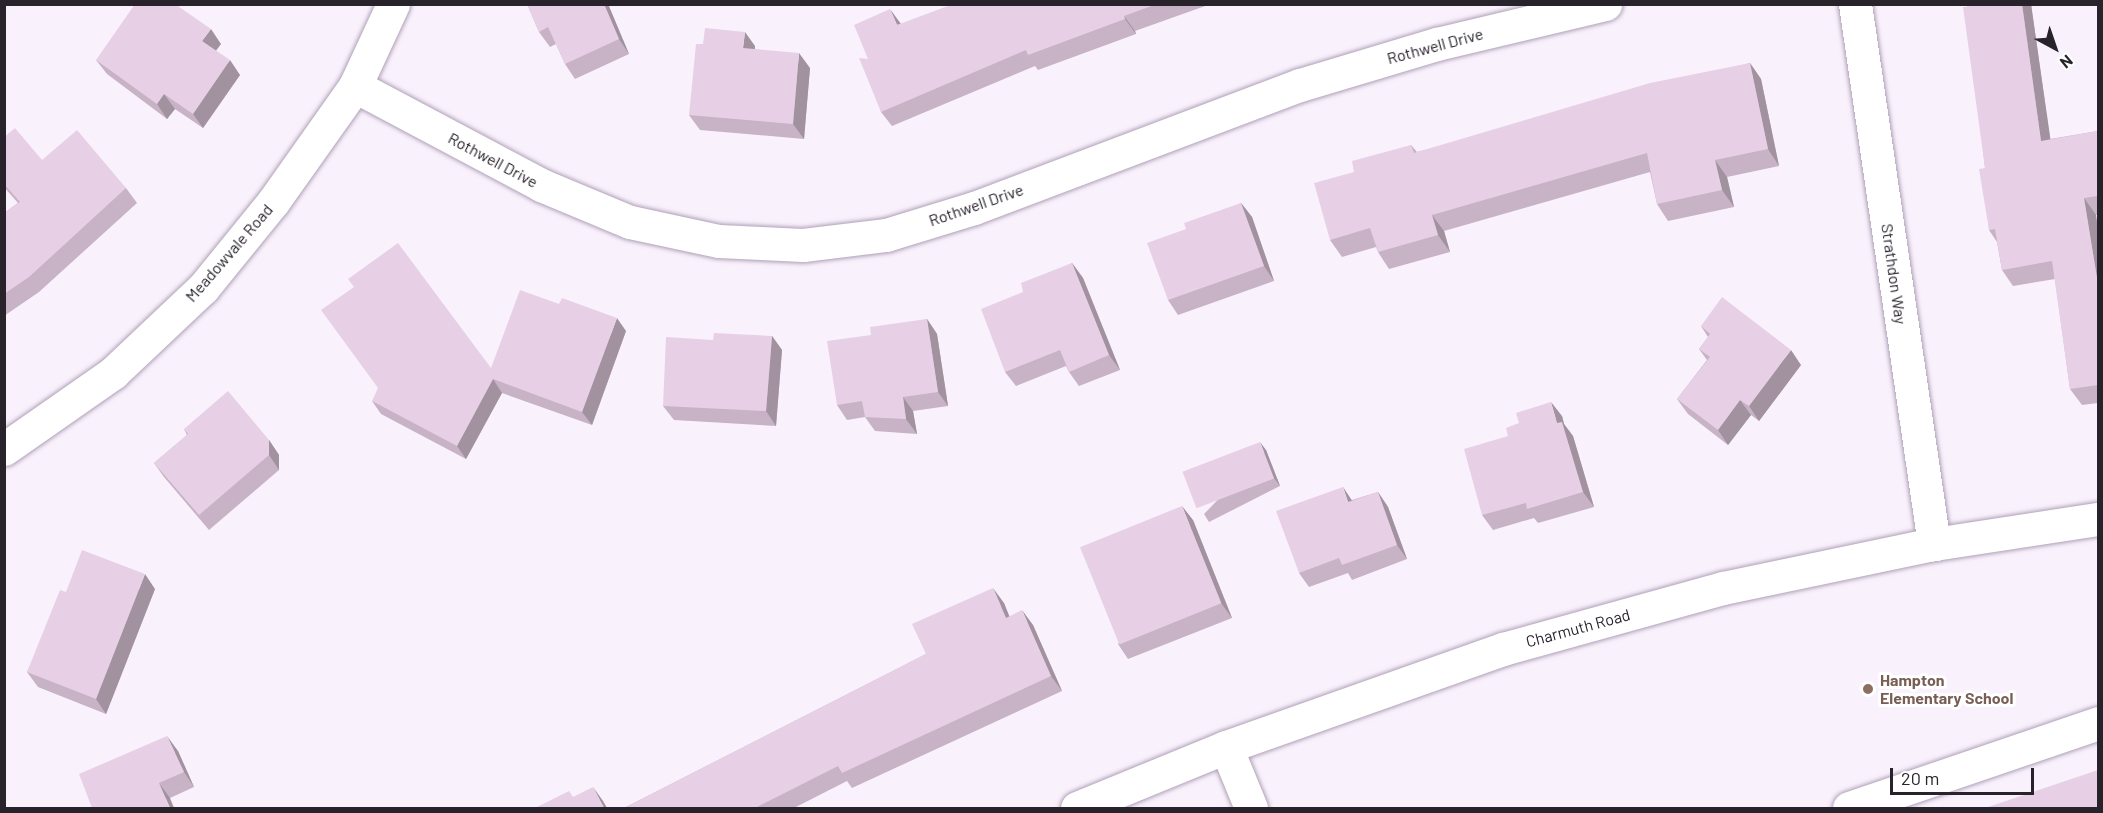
<!DOCTYPE html>
<html>
<head>
<meta charset="utf-8">
<style>
	body { margin:0 }
	#map { position:relative; width:2103px; height:813px; overflow:hidden; background:#f9f2fc; font-family:Barlow,sans-serif }
	div>[style] { position:absolute }
	[style*='--x'] { left:calc(var(--x)*1px); top:calc(var(--y)*1px); width:calc(var(--w)*1px); rotate:calc(var(--a)*1deg) }
	.roads { filter:drop-shadow(0 0 2px #b0a0b8) drop-shadow(0 0 2px #b0a0b8) }
	.minor>* { height:33px; margin:-16.5px; padding:0 16.5px; transform-origin:16.5px; border-radius:16.5px; background:#fff }
	.wall>* { inset:0; background:#c7b3c5 }
	.shaded-wall>* { inset:0; background:#a292a0 }
	.building>* { inset:0; background:#e7d0e5; transform-origin:0 0 }
	.dots>* { width:16px; height:16px; translate:-50% -50%; box-sizing:border-box; border:3px solid #fff; border-radius:50% }
	span { translate:-50% -50%; white-space:nowrap; text-align:center; line-height:1.15; -webkit-text-stroke:6px #fff; paint-order:stroke }
	.street-label { font-size:16px; color:#28222b }
	.education-label { font-size:16px; color:#785e54; font-weight:700 }
	.left { translate:0 -50%; text-align:left }
	.frame { position:absolute; inset:0; border:6px solid #28222b; pointer-events:none }
	.north { position:absolute; left:2025px; top:18px; width:60px; height:60px; -webkit-text-stroke:4px #fff; paint-order:stroke; rotate:140deg; font-size:16px; font-weight:700; line-height:24px; text-align:center; color:#28222b }
	.north::after { content:''; display:block; margin:auto; width:21px; height:27px; background:#28222b; clip-path:polygon(50% 0,100% 100%,50% 72%,0 100%) }
	.scale { position:absolute; left:1890px; top:768px; width:144px; height:27px; box-sizing:border-box; border:3px solid #28222b; border-top:0; padding-left:8px; font-size:18px; line-height:21px; white-space:nowrap; color:#28222b; -webkit-text-stroke:4px #fff; paint-order:stroke }
</style>
</head>
<body>
<div id="map">
	<div class="roads">
		<div class="minor">
			<i style="--x:1855;--y:4;--w:546;--a:81.68"></i>
			<i style="--x:355;--y:86;--w:211;--a:28"></i>
			<i style="--x:541;--y:185;--w:96;--a:22.6"></i>
			<i style="--x:630;--y:222;--w:91;--a:12.1"></i>
			<i style="--x:719;--y:241;--w:84;--a:2.7"></i>
			<i style="--x:803;--y:245;--w:84;--a:-6.9"></i>
			<i style="--x:886;--y:235;--w:92;--a:-17.1"></i>
			<i style="--x:974;--y:208;--w:348;--a:-20.7"></i>
			<i style="--x:1300;--y:85;--w:143;--a:-16.7"></i>
			<i style="--x:1437;--y:44;--w:173;--a:-13.4"></i>
			<i style="--x:4;--y:449;--w:133;--a:-34.9"></i>
			<i style="--x:113;--y:373;--w:124;--a:-43.4"></i>
			<i style="--x:203;--y:288;--w:111;--a:-50.9"></i>
			<i style="--x:273;--y:202;--w:142;--a:-54.7"></i>
			<i style="--x:355;--y:86;--w:90;--a:-65.1"></i>
			<i style="--x:1226;--y:747;--w:66;--a:67.7"></i>
			<i style="--x:1077;--y:808;--w:161;--a:-22.3"></i>
			<i style="--x:1226;--y:747;--w:294;--a:-19.5"></i>
			<i style="--x:1503;--y:649;--w:228;--a:-15.5"></i>
			<i style="--x:1723;--y:588;--w:216;--a:-11.8"></i>
			<i style="--x:1934;--y:544;--w:166;--a:-8.7"></i>
			<i style="--x:1849;--y:808;--w:263;--a:-18.8"></i>
		</div>
	</div>
	<div class="wall">
		<i style="clip-path:polygon(527px 4px,608px 4px,629px 54px,575px 79px,565px 64px,556px 44px,550px 47px,539px 32px)"></i>
		<i style="clip-path:polygon(953px 4px,1211px 4px,1135px 31px,1136px 34px,1038px 70px,1035px 66px,892px 126px,881px 112px,868px 59px)"></i>
		<i style="clip-path:polygon(1967px 4px,2031px 4px,2050px 139px,2098px 131px,2098px 215px,2096px 215px,2098px 230px,2098px 403px,2082px 405px,2070px 389px,2055px 279px,2013px 286px,2002px 270px,1997px 242px,1989px 230px,1985px 168px)"></i>
		<i style="clip-path:polygon(221px 44px,216px 51px,240px 75px,203px 128px,175px 109px,167px 119px,107px 74px,96px 60px)"></i>
		<i style="clip-path:polygon(755px 46px,755px 49px,810px 68px,804px 139px,700px 130px,689px 115px)"></i>
		<i style="clip-path:polygon(1750px 63px,1761px 79px,1779px 166px,1727px 177px,1734px 207px,1668px 221px,1657px 204px,1650px 172px,1444px 231px,1450px 252px,1389px 269px,1378px 252px,1376px 247px,1342px 257px,1330px 240px,1354px 172px,1411px 145px,1417px 152px)"></i>
		<i style="clip-path:polygon(4px 137px,42px 160px,126px 188px,137px 203px,39px 292px,4px 316px,4px 213px,18px 203px,4px 187px)"></i>
		<i style="clip-path:polygon(1241px 203px,1252px 217px,1274px 281px,1178px 315px,1168px 300px,1186px 229px)"></i>
		<i style="clip-path:polygon(1072px 263px,1083px 278px,1120px 370px,1079px 386px,1069px 372px,1066px 366px,1016px 386px,1005px 372px,1023px 292px)"></i>
		<i style="clip-path:polygon(927px 319px,937px 334px,948px 406px,913px 411px,917px 434px,875px 431px,865px 417px,847px 420px,837px 405px,871px 335px)"></i>
		<i style="clip-path:polygon(1701px 326px,1801px 365px,1759px 421px,1751px 415px,1728px 445px,1688px 414px,1677px 399px,1707px 360px,1699px 349px,1708px 337px)"></i>
		<i style="clip-path:polygon(626px 331px,592px 425px,502px 393px,466px 459px,381px 414px,372px 401px)"></i>
		<i style="clip-path:polygon(772px 336px,782px 350px,776px 426px,674px 420px,663px 406px,713px 340px)"></i>
		<i style="clip-path:polygon(1562px 416px,1564px 424px,1573px 436px,1594px 507px,1538px 523px,1534px 518px,1493px 530px,1482px 515px,1508px 436px)"></i>
		<i style="clip-path:polygon(184px 429px,269px 440px,279px 455px,279px 470px,209px 530px,164px 477px,154px 463px,187px 435px)"></i>
		<i style="clip-path:polygon(1266px 450px,1280px 486px,1209px 522px,1204px 514px)"></i>
		<i style="clip-path:polygon(1378px 492px,1388px 507px,1407px 559px,1352px 580px,1348px 573px,1309px 587px,1299px 573px,1352px 500px)"></i>
		<i style="clip-path:polygon(1193px 520px,1232px 618px,1128px 659px,1118px 644px)"></i>
		<i style="clip-path:polygon(155px 589px,106px 714px,38px 687px,27px 672px,66px 592px)"></i>
		<i style="clip-path:polygon(1004px 603px,1009px 616px,1033px 625px,1062px 691px,852px 788px,847px 781px,794px 808px,624px 808px,926px 654px)"></i>
		<i style="clip-path:polygon(178px 751px,194px 787px,170px 798px,92px 808px)"></i>
	</div>
	<div class="shaded-wall">
		<i style="clip-path:polygon(604px 4px,608px 4px,629px 54px,619px 39px)"></i>
		<i style="clip-path:polygon(2022px 4px,2031px 4px,2053px 157px,2041px 141px)"></i>
		<i style="clip-path:polygon(890px 9px,901px 24px,897px 25px)"></i>
		<i style="clip-path:polygon(1124px 16px,1135px 31px,1136px 34px,1125px 19px)"></i>
		<i style="clip-path:polygon(211px 29px,221px 44px,212px 55px,202px 41px)"></i>
		<i style="clip-path:polygon(745px 32px,755px 46px,754px 62px,743px 48px)"></i>
		<i style="clip-path:polygon(799px 53px,810px 68px,804px 139px,793px 124px)"></i>
		<i style="clip-path:polygon(230px 60px,240px 75px,203px 128px,193px 114px)"></i>
		<i style="clip-path:polygon(1750px 63px,1761px 79px,1779px 166px,1768px 149px)"></i>
		<i style="clip-path:polygon(164px 94px,175px 109px,167px 119px,157px 104px)"></i>
		<i style="clip-path:polygon(1715px 160px,1727px 177px,1734px 207px,1722px 190px)"></i>
		<i style="clip-path:polygon(2084px 198px,2096px 215px,2098px 230px,2098px 284px)"></i>
		<i style="clip-path:polygon(1241px 203px,1252px 217px,1274px 281px,1264px 266px)"></i>
		<i style="clip-path:polygon(1432px 215px,1444px 231px,1450px 252px,1438px 235px)"></i>
		<i style="clip-path:polygon(1072px 263px,1083px 278px,1120px 370px,1109px 355px)"></i>
		<i style="clip-path:polygon(617px 318px,626px 331px,592px 425px,582px 412px)"></i>
		<i style="clip-path:polygon(927px 319px,937px 334px,948px 406px,938px 392px)"></i>
		<i style="clip-path:polygon(772px 336px,782px 350px,776px 426px,766px 411px)"></i>
		<i style="clip-path:polygon(1791px 350px,1801px 365px,1759px 421px,1749px 406px)"></i>
		<i style="clip-path:polygon(493px 379px,502px 393px,466px 459px,457px 446px)"></i>
		<i style="clip-path:polygon(903px 397px,913px 411px,917px 434px,906px 419px)"></i>
		<i style="clip-path:polygon(1740px 400px,1751px 415px,1728px 445px,1718px 430px)"></i>
		<i style="clip-path:polygon(1551px 402px,1562px 416px,1564px 424px,1573px 436px,1594px 507px,1583px 492px,1557px 423px)"></i>
		<i style="clip-path:polygon(269px 440px,279px 455px,279px 470px,269px 455px)"></i>
		<i style="clip-path:polygon(1260px 442px,1266px 450px,1280px 486px,1274px 478px)"></i>
		<i style="clip-path:polygon(1343px 487px,1353px 502px,1348px 502px)"></i>
		<i style="clip-path:polygon(1378px 492px,1388px 507px,1407px 559px,1397px 545px)"></i>
		<i style="clip-path:polygon(1182px 506px,1193px 520px,1232px 618px,1221px 603px)"></i>
		<i style="clip-path:polygon(145px 574px,155px 589px,106px 714px,96px 699px)"></i>
		<i style="clip-path:polygon(993px 588px,1004px 603px,1016px 633px,1006px 618px)"></i>
		<i style="clip-path:polygon(1022px 610px,1033px 625px,1062px 691px,1051px 676px)"></i>
		<i style="clip-path:polygon(167px 736px,178px 751px,194px 787px,184px 772px)"></i>
		<i style="clip-path:polygon(159px 783px,170px 798px,174px 808px,170px 808px)"></i>
		<i style="clip-path:polygon(593px 787px,603px 801px,607px 808px,604px 808px)"></i>
	</div>
	<div class="building">
		<i style="clip-path:polygon(135px 4px,175px 4px,211px 29px,202px 41px,230px 60px,193px 114px,164px 94px,157px 104px,96px 60px)"></i>
		<i style="clip-path:polygon(527px 4px,604px 4px,619px 39px,565px 64px,548px 27px,539px 32px)"></i>
		<i style="clip-path:polygon(953px 4px,1157px 4px,1124px 16px,1125px 19px,1028px 55px,1026px 50px,881px 112px,859px 58px,868px 59px,854px 25px,890px 9px,897px 25px)"></i>
		<i style="clip-path:polygon(1967px 4px,2022px 4px,2041px 141px,2098px 131px,2098px 196px,2084px 198px,2098px 284px,2098px 385px,2070px 389px,2052px 261px,2002px 270px,1995px 229px,1989px 230px,1979px 169px,1985px 168px,1963px 7px,1967px 7px)"></i>
		<i style="clip-path:polygon(705px 28px,745px 32px,743px 48px,799px 53px,793px 124px,689px 115px,696px 44px,703px 44px)"></i>
		<i style="clip-path:polygon(1750px 63px,1768px 149px,1715px 160px,1722px 190px,1657px 204px,1647px 153px,1432px 215px,1438px 235px,1378px 252px,1370px 228px,1330px 240px,1314px 183px,1354px 172px,1352px 161px,1411px 145px,1414px 153px,1650px 83px)"></i>
		<i style="clip-path:polygon(15px 128px,42px 160px,77px 130px,126px 188px,29px 277px,4px 294px,4px 213px,20px 202px,4px 184px,4px 137px)"></i>
		<i style="clip-path:polygon(1241px 203px,1264px 266px,1168px 300px,1147px 243px,1186px 229px,1184px 223px)"></i>
		<i style="clip-path:polygon(398px 243px,491px 368px,520px 290px,559px 304px,562px 298px,617px 318px,582px 412px,493px 379px,457px 446px,372px 401px,378px 388px,321px 310px,354px 287px,348px 279px)"></i>
		<i style="clip-path:polygon(1072px 263px,1109px 355px,1069px 372px,1060px 350px,1005px 372px,981px 309px,1023px 292px,1021px 283px)"></i>
		<i style="clip-path:polygon(1722px 297px,1791px 350px,1749px 406px,1740px 400px,1718px 430px,1677px 399px,1710px 357px,1699px 349px,1710px 334px,1701px 326px)"></i>
		<i style="clip-path:polygon(927px 319px,938px 392px,903px 397px,906px 419px,865px 417px,862px 401px,837px 405px,827px 341px,871px 335px,870px 327px)"></i>
		<i style="clip-path:polygon(714px 333px,772px 336px,766px 411px,663px 406px,666px 337px,713px 340px)"></i>
		<i style="clip-path:polygon(228px 391px,269px 440px,269px 455px,199px 515px,154px 463px,188px 434px,184px 429px)"></i>
		<i style="clip-path:polygon(1551px 402px,1557px 423px,1562px 422px,1583px 492px,1527px 509px,1526px 503px,1482px 515px,1464px 449px,1508px 436px,1506px 428px,1519px 423px,1516px 413px)"></i>
		<i style="left:1260px;top:442px;width:39px;height:83px;rotate:69deg"></i>
		<i style="clip-path:polygon(1343px 487px,1348px 502px,1378px 492px,1397px 545px,1342px 565px,1339px 558px,1299px 573px,1276px 511px)"></i>
		<i style="left:1182px;top:506px;width:105px;height:110px;rotate:68deg"></i>
		<i style="clip-path:polygon(82px 550px,145px 574px,96px 699px,27px 672px,60px 590px,66px 592px)"></i>
		<i style="clip-path:polygon(993px 588px,1006px 618px,1022px 610px,1051px 676px,842px 773px,838px 766px,755px 808px,624px 808px,926px 654px,912px 624px)"></i>
		<i style="clip-path:polygon(167px 736px,184px 772px,159px 783px,170px 808px,92px 808px,79px 774px)"></i>
		<i style="clip-path:polygon(2098px 770px,2098px 808px,1985px 808px)"></i>
		<i style="clip-path:polygon(593px 787px,604px 808px,535px 808px,569px 791px,573px 797px)"></i>
	</div>
	<div class="dots">
		<i style="left:1868px;top:689px;background:#8d6e63"></i>
	</div>
	<div class="street-label">
		<span style="left:1435px;top:46px;rotate:-15deg">Rothwell Drive</span>
		<span style="left:493px;top:160px;rotate:28deg">Rothwell Drive</span>
		<span style="left:976px;top:205px;rotate:-19deg">Rothwell Drive</span>
		<span style="left:229px;top:253px;rotate:-49deg">Meadowvale Road</span>
		<span style="left:1894px;top:274px;rotate:82deg">Strathdon Way</span>
		<span style="left:1578px;top:628px;rotate:-15deg">Charmuth Road</span>
	</div>
	<div class="education-label">
		<span class="left" style="left:1880px;top:689px">Hampton<br>Elementary School</span>
	</div>
	<div class="frame"></div>
	<div class="north">N</div>
	<div class="scale">20 m</div>
</div>
</body>
</html>
